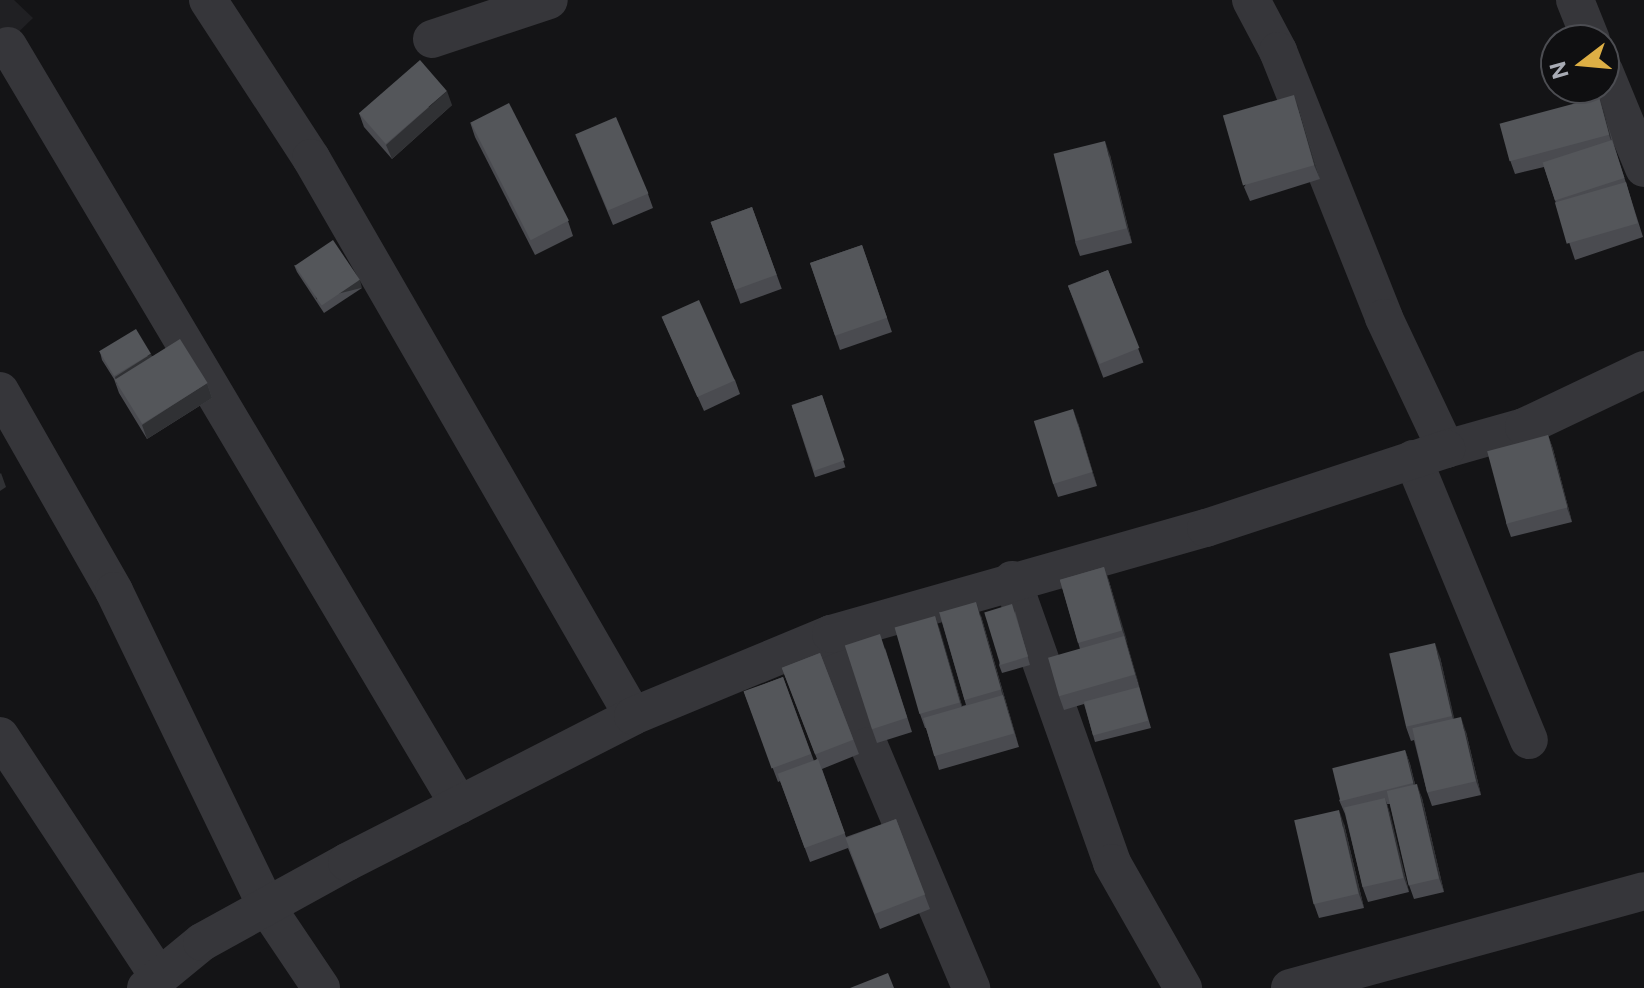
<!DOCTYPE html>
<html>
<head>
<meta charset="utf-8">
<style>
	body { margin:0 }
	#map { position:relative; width:1644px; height:988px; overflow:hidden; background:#141416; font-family:"Public Sans",sans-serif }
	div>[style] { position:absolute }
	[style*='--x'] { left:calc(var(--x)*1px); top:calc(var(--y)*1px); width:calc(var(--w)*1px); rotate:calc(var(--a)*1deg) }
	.built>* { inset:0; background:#202023 }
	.minor>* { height:38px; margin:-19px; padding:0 19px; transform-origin:19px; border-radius:19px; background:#36363a }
	.wall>* { inset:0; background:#4a4b50; transform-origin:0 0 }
	.shaded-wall>* { inset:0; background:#303134; transform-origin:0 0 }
	.building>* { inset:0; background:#54565a; transform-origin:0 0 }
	span { translate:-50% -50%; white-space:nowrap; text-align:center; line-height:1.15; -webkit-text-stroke:6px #0f0f11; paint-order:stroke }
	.north { position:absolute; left:1540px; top:24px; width:80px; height:80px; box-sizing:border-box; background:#0f0f11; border:2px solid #4c4d52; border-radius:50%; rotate:254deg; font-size:22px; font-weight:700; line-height:32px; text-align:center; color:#a8abb4 }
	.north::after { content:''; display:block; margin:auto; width:28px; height:36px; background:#ddaf45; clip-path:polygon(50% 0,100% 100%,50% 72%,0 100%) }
</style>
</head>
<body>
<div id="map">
	<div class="built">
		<i style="clip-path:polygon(0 0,14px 0,33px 18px,0 50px)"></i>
	</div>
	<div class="minor">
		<i style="--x:208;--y:0;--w:189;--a:56.9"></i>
		<i style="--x:311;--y:158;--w:644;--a:60.01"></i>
		<i style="--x:1251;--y:0;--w:58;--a:62.1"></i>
		<i style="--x:1278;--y:51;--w:287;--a:68.3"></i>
		<i style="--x:1384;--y:318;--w:145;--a:64.7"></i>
		<i style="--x:1446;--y:449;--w:81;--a:-15.8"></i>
		<i style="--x:1524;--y:427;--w:133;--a:-25.4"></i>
		<i style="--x:1575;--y:0;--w:43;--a:68.2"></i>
		<i style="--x:432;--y:39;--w:123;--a:-18.4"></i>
		<i style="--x:8;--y:46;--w:883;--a:59.28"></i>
		<i style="--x:1604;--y:71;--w:105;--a:67.6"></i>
		<i style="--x:0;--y:391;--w:230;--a:60.3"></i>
		<i style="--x:114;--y:591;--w:353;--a:64.2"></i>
		<i style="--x:268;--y:909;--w:95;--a:56.1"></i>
		<i style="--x:1413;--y:459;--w:304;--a:67.6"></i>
		<i style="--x:1012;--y:580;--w:300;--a:70.5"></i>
		<i style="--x:1112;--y:863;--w:144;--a:60.4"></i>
		<i style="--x:831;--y:634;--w:118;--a:71.3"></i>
		<i style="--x:869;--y:746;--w:263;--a:67.1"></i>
		<i style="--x:0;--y:736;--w:287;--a:56.6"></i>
		<i style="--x:146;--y:988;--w:72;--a:-39.4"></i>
		<i style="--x:202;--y:942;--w:166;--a:-28.9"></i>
		<i style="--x:347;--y:862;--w:321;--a:-27"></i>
		<i style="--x:633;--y:716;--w:214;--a:-22.5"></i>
		<i style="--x:831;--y:634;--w:390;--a:-15.8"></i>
		<i style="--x:1206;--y:528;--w:253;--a:-18.2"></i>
		<i style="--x:1290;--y:988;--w:367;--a:-15.3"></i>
	</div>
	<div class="wall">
		<i style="clip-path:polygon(1599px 97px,1643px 237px,1575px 260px,1544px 167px,1515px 174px,1510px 160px)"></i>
		<i style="clip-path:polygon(452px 105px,392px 159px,364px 127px,359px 113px)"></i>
		<i style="clip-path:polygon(1299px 109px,1320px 179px,1250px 201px,1244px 187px)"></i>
		<i style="clip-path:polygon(470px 122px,568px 221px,573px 236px,535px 255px,475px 137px)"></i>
		<i style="clip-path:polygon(575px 134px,648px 194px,653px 208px,613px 225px)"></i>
		<i style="clip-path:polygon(1110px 155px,1132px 243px,1080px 256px,1075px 242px)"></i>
		<i style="left:752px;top:207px;width:87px;height:44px;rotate:70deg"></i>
		<i style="left:862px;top:245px;width:92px;height:55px;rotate:71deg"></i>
		<i style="clip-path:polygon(294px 265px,362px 288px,324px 313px,297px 272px)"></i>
		<i style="left:1108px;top:270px;width:99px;height:43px;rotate:69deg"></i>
		<i style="clip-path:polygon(662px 317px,735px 380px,740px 394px,704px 411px)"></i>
		<i style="clip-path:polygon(100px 352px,152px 356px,207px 383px,212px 398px,147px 439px,119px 393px,114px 379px,102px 360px)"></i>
		<i style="left:822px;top:395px;width:76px;height:32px;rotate:72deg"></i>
		<i style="clip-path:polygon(1078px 423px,1097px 486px,1058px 497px,1053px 483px)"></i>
		<i style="clip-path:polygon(1548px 435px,1553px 449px,1572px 522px,1511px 537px,1506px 523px)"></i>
		<i style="clip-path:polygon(1104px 567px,1109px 581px,1151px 728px,1095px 742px,1084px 704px,1064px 710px,1059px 696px,1080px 649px,1060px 580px)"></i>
		<i style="clip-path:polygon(1015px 611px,1030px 665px,1002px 673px,999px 665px)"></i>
		<i style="clip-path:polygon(939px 612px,981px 616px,1019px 747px,939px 770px,926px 728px,925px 728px,920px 714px,935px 616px,962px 706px,966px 705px)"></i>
		<i style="clip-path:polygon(885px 648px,912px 732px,877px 743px,872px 729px)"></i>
		<i style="clip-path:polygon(820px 653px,859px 754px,822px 769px,846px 837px,896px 819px,930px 909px,880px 929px,848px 848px,810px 862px,780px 781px,778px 782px,744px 692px,783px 677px,814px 761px,817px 759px,782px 668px)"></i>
		<i style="clip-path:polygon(1440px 657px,1454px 719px,1466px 732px,1481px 795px,1432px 806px,1427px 792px,1414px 740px,1411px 741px,1406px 727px)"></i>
		<i style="clip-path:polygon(1405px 750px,1410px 764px,1415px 784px,1422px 798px,1444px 892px,1414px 899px,1409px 885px,1390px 804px,1387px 804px,1409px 892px,1368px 902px,1363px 888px,1345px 814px,1339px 800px)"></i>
		<i style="clip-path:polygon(1344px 824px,1364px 908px,1319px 918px,1314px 904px)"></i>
	</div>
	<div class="shaded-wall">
		<i style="clip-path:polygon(447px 91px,452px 105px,392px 159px,386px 145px)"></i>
		<i style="clip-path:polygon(1294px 95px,1299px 109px,1320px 179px,1314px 165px)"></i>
		<i style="clip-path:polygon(1599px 97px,1604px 111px,1614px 149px,1609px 135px)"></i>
		<i style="clip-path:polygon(1105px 141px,1110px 155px,1132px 243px,1127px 228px)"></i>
		<i style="left:360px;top:280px;width:8px;height:47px;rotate:76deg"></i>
		<i style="clip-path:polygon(151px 354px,154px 361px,117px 384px,115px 377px)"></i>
		<i style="clip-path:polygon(207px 383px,212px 398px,147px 439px,142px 425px)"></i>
		<i style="clip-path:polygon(1073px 409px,1078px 423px,1097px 486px,1092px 472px)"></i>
		<i style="clip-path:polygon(1548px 435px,1553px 449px,1572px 522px,1567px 508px)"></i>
		<i style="clip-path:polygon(1px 473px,6px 487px,0 491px,0 474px)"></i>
		<i style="clip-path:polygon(1104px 567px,1109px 581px,1128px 644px,1122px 630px)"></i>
		<i style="clip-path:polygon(976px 602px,981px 616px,1019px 747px,1001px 690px)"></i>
		<i style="clip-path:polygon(935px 616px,940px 630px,965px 716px,960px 702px)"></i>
		<i style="clip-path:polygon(1124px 636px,1129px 650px,1140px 688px,1135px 674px)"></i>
		<i style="clip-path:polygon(1435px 643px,1440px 657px,1457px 730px,1452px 716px)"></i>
		<i style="clip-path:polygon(1461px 717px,1466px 732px,1481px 795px,1476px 781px)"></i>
		<i style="clip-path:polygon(1405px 750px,1410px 764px,1418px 797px,1413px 783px)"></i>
		<i style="clip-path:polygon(1417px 784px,1422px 798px,1444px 892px,1439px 878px)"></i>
		<i style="clip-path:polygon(1385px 798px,1390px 813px,1409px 892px,1404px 878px)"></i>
		<i style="clip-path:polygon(1339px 810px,1344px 824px,1364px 908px,1359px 894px)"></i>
	</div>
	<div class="building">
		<i style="left:420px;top:60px;width:41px;height:81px;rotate:49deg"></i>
		<i style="left:1294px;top:95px;width:73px;height:74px;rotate:74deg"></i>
		<i style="left:1599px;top:97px;width:39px;height:103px;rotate:75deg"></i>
		<i style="left:509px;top:103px;width:132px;height:43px;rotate:63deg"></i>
		<i style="left:616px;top:117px;width:83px;height:44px;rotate:67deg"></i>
		<i style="left:1612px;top:140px;width:40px;height:73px;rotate:72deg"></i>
		<i style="left:1105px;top:141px;width:90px;height:53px;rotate:76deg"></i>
		<i style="left:1626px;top:182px;width:43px;height:74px;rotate:74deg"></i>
		<i style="left:752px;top:207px;width:72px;height:44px;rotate:70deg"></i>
		<i style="left:333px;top:240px;width:48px;height:46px;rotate:56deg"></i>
		<i style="left:862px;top:245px;width:77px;height:55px;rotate:71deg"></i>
		<i style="left:1108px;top:270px;width:84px;height:43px;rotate:68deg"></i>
		<i style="left:699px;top:300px;width:88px;height:41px;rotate:66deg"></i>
		<i style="left:136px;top:329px;width:29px;height:43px;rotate:59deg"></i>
		<i style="left:180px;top:339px;width:52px;height:77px;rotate:58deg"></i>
		<i style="left:822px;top:395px;width:69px;height:32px;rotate:71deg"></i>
		<i style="left:1073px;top:409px;width:66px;height:41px;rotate:73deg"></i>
		<i style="left:1548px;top:435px;width:75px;height:63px;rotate:75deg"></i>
		<i style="left:1104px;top:567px;width:66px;height:46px;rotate:74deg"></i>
		<i style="left:976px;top:602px;width:91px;height:38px;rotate:74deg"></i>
		<i style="left:1012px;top:604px;width:55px;height:29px;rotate:73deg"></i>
		<i style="left:935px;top:616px;width:90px;height:42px;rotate:74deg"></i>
		<i style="left:880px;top:634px;width:88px;height:37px;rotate:72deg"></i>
		<i style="left:1124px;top:636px;width:40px;height:79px;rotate:74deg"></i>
		<i style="left:1435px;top:643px;width:75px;height:47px;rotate:77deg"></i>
		<i style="left:820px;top:653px;width:93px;height:41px;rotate:69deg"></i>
		<i style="left:783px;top:677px;width:82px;height:42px;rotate:70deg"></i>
		<i style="left:1139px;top:687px;width:35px;height:57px;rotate:75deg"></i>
		<i style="left:1003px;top:695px;width:40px;height:83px;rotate:74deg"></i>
		<i style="left:1461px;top:717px;width:66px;height:50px;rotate:77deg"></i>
		<i style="left:1405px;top:750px;width:34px;height:75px;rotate:76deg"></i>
		<i style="left:818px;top:759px;width:79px;height:43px;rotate:70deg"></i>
		<i style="left:1417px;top:784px;width:97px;height:31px;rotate:77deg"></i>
		<i style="left:1385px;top:798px;width:82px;height:42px;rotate:77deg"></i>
		<i style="left:1339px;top:810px;width:86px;height:46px;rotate:77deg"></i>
		<i style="left:896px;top:819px;width:81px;height:54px;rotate:69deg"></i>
		<i style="clip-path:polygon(888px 973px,894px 988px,850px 988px)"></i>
	</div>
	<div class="north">N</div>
</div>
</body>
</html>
